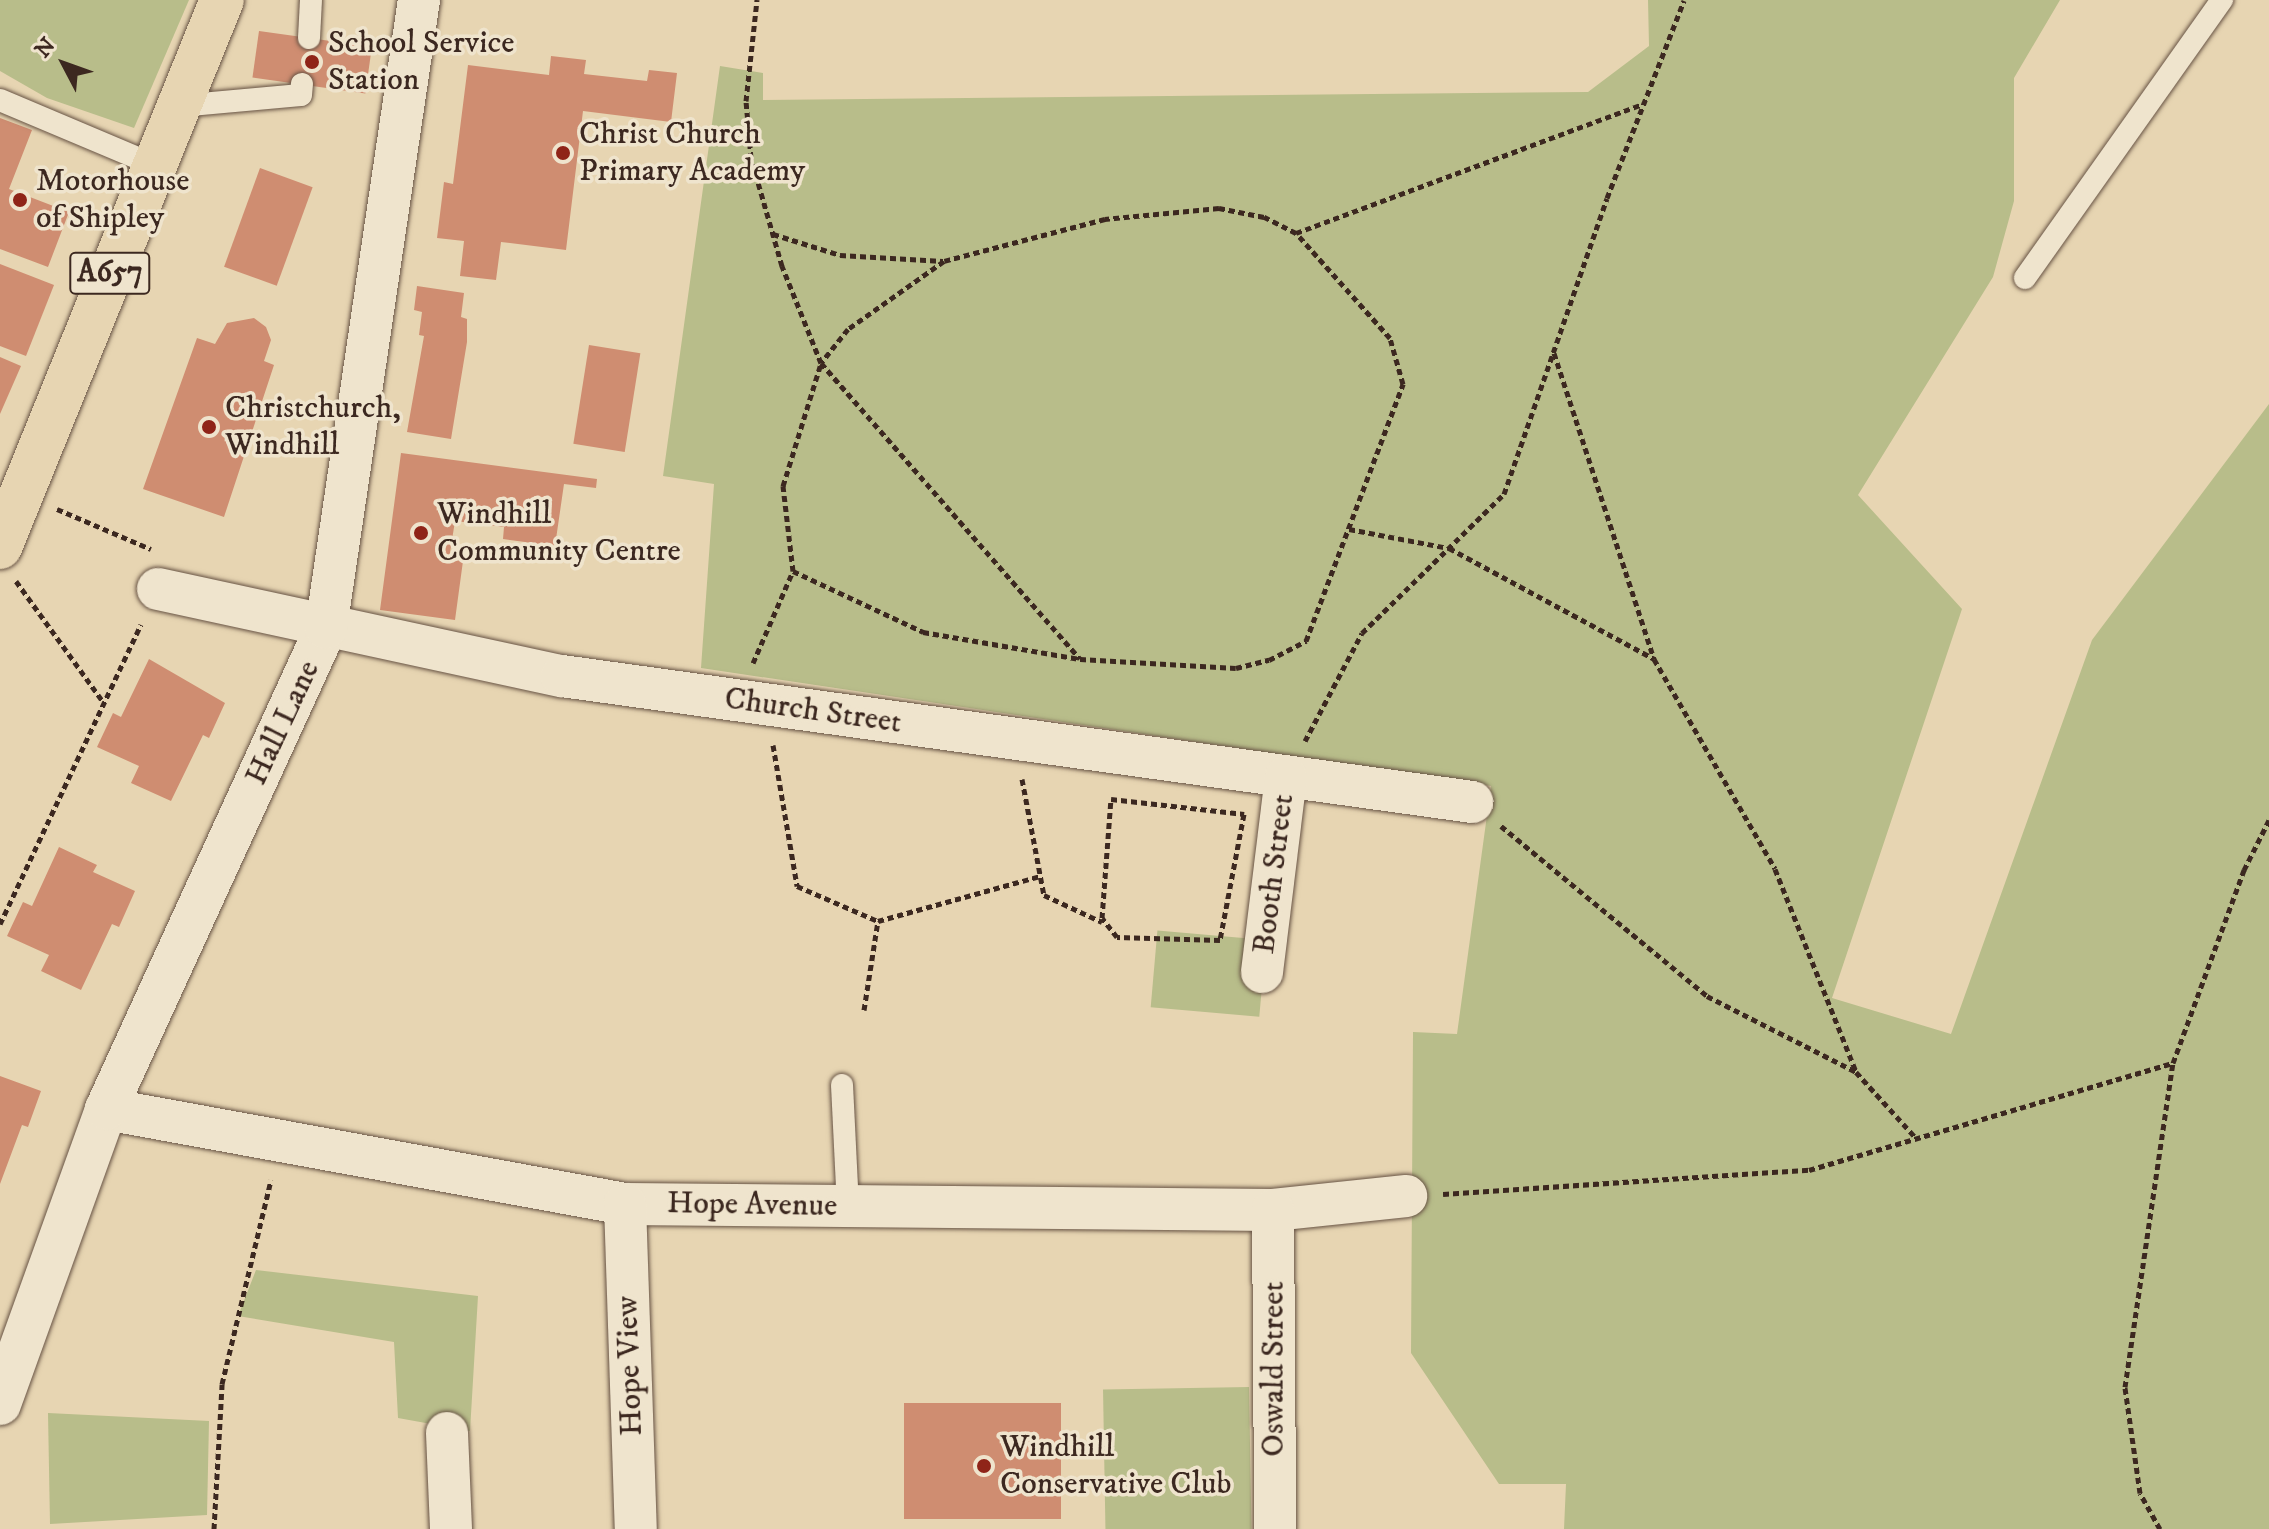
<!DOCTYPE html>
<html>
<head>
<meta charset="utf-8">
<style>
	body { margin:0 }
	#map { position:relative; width:2269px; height:1529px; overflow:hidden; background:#e7d5b2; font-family:"IM FELL DW Pica",serif }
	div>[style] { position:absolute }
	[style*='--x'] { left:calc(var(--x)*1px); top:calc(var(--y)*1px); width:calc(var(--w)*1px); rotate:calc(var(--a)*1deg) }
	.green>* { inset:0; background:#b8bd8a; transform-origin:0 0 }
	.building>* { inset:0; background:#cf8d71; transform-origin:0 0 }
	.path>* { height:5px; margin-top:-2.5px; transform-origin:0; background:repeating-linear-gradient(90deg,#3c2820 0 6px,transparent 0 10px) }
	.roads { filter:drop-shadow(0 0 2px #675344) drop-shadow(0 0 2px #675344) }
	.lane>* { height:22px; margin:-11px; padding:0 11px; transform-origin:11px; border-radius:11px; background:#efe4cd }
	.street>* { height:42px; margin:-21px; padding:0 21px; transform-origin:21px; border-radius:21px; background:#efe4cd }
	.primary>* { height:44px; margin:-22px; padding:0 22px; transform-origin:22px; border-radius:22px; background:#e7d5b2 }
	.dots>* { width:22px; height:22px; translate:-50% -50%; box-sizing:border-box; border:4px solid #efe4cd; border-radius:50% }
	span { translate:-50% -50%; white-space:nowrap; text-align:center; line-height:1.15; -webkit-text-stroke:7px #efe4cd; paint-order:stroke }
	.shield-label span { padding:2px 6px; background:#efe4cd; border:2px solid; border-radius:6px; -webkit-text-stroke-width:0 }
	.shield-label { font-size:30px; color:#3c2820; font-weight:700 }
	.poi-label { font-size:32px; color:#3c2820 }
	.left { translate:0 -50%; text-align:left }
	.street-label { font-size:32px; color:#3c2820 }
	.north { position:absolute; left:24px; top:24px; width:80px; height:80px; -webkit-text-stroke:6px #efe4cd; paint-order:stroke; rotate:311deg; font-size:22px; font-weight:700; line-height:32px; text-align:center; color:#3c2820 }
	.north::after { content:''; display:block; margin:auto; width:28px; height:36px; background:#3c2820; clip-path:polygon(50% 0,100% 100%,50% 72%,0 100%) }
</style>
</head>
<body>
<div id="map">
	<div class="green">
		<i style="clip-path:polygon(0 0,189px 0,134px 128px,47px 98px,0 71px)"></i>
		<i style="clip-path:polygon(1648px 0,2060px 0,2014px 78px,2014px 201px,1993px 277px,1858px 495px,1962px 609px,1832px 998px,1951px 1034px,2092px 640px,2269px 404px,2269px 1529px,1564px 1529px,1566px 1484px,1499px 1484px,1411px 1353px,1413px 1032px,1457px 1034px,1491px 786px,701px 668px,714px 484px,663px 476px,720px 66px,763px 73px,763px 100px,1588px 92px,1649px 46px)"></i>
		<i style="left:1266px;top:940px;width:77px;height:109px;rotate:95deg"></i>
		<i style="clip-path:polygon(256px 1270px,478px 1296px,470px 1431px,398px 1418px,394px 1342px,238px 1316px)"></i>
		<i style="left:1249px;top:1387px;width:142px;height:146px;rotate:89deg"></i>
		<i style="clip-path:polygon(48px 1413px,209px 1421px,207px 1515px,50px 1524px)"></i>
	</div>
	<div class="building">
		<i style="left:259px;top:31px;width:114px;height:47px;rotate:8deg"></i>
		<i style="clip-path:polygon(551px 56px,586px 60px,584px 74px,647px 81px,649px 70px,677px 73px,671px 122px,583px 111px,566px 250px,501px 242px,496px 280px,460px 276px,464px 241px,437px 238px,444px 182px,453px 184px,468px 65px,549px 75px)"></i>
		<i style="clip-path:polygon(0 118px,32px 130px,9px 189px,69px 212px,48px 267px,0 249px)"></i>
		<i style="left:260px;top:168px;width:56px;height:105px;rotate:20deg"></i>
		<i style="clip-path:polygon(0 264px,54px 285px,26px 356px,0 346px)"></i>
		<i style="clip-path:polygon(417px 286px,464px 293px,461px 317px,467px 319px,467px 342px,451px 439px,407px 432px,424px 336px,419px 335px,422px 312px,414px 310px)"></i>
		<i style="clip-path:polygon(254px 318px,266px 327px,271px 340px,264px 361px,274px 365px,224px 517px,143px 489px,197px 338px,215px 344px,227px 323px)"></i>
		<i style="left:589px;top:345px;width:52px;height:100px;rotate:9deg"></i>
		<i style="clip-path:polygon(0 357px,21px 366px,0 414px)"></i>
		<i style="clip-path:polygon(401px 453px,597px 479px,596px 488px,564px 484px,555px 546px,503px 539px,504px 527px,455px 521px,449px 559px,463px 561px,455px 620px,380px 610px)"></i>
		<i style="clip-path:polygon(149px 659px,225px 703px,209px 738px,203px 735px,171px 801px,131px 783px,139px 766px,97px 747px,113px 713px,121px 717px)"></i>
		<i style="clip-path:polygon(59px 847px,97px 865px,93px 872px,135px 891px,119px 927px,112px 924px,81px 990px,41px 971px,49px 955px,7px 936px,23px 902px,32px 906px)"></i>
		<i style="clip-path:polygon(0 1076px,41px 1091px,28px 1127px,22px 1125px,0 1184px)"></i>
		<i style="left:1061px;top:1403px;width:116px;height:157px;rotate:90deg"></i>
	</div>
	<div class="path">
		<i style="--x:1296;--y:233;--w:370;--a:-20.4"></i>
		<i style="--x:773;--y:234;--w:70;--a:17.4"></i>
		<i style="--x:840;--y:255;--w:103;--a:3.3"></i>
		<i style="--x:1554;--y:353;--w:322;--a:71.9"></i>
		<i style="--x:1654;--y:659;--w:242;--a:60"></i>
		<i style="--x:1775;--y:869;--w:219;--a:68.2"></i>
		<i style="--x:57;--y:509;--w:102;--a:23.1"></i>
		<i style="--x:1349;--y:529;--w:102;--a:10.8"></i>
		<i style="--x:1449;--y:548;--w:233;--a:28.4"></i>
		<i style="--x:793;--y:571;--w:144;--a:25.1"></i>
		<i style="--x:923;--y:632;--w:159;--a:9.8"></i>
		<i style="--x:1080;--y:659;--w:156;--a:3.3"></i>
		<i style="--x:1236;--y:668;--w:34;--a:-14"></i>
		<i style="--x:1269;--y:660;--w:42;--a:-27.2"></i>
		<i style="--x:1306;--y:641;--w:275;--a:-69.3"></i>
		<i style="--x:1403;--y:384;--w:48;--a:-105.8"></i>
		<i style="--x:1390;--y:338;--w:141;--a:-131.8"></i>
		<i style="--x:1296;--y:233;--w:36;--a:-153"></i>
		<i style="--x:1264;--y:217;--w:46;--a:-168.7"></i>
		<i style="--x:1219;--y:208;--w:115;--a:174.5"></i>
		<i style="--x:1105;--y:219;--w:166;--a:165.4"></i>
		<i style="--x:944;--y:261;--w:118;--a:144.7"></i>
		<i style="--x:848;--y:329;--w:43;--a:128.5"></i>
		<i style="--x:821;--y:363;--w:393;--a:48.8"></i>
		<i style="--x:16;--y:581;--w:150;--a:54.2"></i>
		<i style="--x:753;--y:663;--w:100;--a:-66.5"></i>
		<i style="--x:793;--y:571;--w:86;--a:-96.7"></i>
		<i style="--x:783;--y:486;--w:129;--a:-72.8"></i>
		<i style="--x:821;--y:363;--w:105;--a:-111.9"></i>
		<i style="--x:782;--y:266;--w:112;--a:-106"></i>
		<i style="--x:751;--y:158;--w:57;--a:-95"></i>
		<i style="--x:746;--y:101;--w:102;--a:-83.8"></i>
		<i style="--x:1305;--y:741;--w:122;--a:-62.2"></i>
		<i style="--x:1362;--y:633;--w:199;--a:-44.4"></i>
		<i style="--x:1504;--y:494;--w:313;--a:-70.8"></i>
		<i style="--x:1607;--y:198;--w:212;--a:-68.7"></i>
		<i style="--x:773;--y:745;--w:143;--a:80.3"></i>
		<i style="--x:797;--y:886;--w:88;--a:23.4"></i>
		<i style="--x:1022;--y:779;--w:118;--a:79.3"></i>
		<i style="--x:1044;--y:895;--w:64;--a:25"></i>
		<i style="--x:1111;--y:799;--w:134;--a:6.4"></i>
		<i style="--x:1244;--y:814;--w:128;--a:100.8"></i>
		<i style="--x:1220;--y:940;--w:103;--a:-178.3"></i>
		<i style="--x:1117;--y:937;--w:24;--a:-128"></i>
		<i style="--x:1102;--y:918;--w:119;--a:-85.7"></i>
		<i style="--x:1501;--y:826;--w:267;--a:39.5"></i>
		<i style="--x:1707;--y:996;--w:167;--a:27"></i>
		<i style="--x:1856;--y:1072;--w:89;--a:47.7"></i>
		<i style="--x:0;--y:924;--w:331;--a:-64.8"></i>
		<i style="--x:864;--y:1010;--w:90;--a:-81.1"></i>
		<i style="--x:878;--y:921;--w:168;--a:-15.5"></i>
		<i style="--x:1443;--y:1194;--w:367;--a:-3.8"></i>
		<i style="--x:1809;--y:1170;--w:379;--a:-16.4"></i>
		<i style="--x:214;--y:1529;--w:145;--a:-86.8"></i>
		<i style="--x:222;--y:1384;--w:210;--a:-76.5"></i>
		<i style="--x:2160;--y:1529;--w:41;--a:-119.1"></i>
		<i style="--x:2140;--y:1493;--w:107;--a:-98.1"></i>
		<i style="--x:2125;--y:1387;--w:328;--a:-81.6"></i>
		<i style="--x:2173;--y:1063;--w:206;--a:-69.8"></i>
		<i style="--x:2244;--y:870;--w:56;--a:-63.4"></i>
	</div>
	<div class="roads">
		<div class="lane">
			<i style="--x:309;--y:38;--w:38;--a:-87"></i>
			<i style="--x:0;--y:100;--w:167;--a:22.9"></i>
			<i style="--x:179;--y:106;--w:122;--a:-5.2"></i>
			<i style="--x:301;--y:95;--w:11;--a:-85"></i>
			<i style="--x:2025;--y:278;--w:341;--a:-54.7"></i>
			<i style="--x:842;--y:1085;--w:121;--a:87.2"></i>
		</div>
		<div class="street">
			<i style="--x:158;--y:589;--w:413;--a:12.2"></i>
			<i style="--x:562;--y:676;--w:919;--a:7.88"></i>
			<i style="--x:1262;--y:972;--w:196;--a:-83"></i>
			<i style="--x:106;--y:1109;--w:528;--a:10.37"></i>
			<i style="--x:625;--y:1204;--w:648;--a:0.53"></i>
			<i style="--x:1273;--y:1210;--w:134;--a:-6"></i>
			<i style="--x:625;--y:1204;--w:325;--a:88.1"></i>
			<i style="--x:1273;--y:1210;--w:319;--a:89.6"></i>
			<i style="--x:0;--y:1404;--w:313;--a:-70.2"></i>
			<i style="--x:106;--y:1109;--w:529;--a:-65.42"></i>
			<i style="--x:326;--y:628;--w:635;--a:-81.58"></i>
			<i style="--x:447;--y:1433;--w:96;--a:87.6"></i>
		</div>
		<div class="primary">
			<i style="--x:0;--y:547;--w:590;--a:-67.91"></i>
		</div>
	</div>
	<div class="dots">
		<i style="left:312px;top:62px;background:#8f2418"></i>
		<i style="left:563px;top:153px;background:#8f2418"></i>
		<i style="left:20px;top:200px;background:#8f2418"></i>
		<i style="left:209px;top:427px;background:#8f2418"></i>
		<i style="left:421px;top:533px;background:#8f2418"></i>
		<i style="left:984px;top:1466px;background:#8f2418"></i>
	</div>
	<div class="shield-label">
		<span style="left:110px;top:273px">A657</span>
	</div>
	<div class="poi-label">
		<span class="left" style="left:328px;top:62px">School Service<br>Station</span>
		<span class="left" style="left:579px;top:153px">Christ Church<br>Primary Academy</span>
		<span class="left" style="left:36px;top:200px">Motorhouse<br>of Shipley</span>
		<span class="left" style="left:225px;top:427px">Christchurch,<br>Windhill</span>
		<span class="left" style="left:437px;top:533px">Windhill<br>Community Centre</span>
		<span class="left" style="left:1000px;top:1466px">Windhill<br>Conservative Club</span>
	</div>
	<div class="street-label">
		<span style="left:813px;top:711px;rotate:8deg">Church Street</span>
		<span style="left:283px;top:723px;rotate:-65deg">Hall Lane</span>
		<span style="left:1274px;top:874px;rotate:-83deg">Booth Street</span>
		<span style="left:752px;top:1205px;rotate:1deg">Hope Avenue</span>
		<span style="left:630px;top:1366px;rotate:-92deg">Hope View</span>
		<span style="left:1274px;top:1369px;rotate:-90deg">Oswald Street</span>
	</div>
	<div class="north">N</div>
</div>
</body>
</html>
